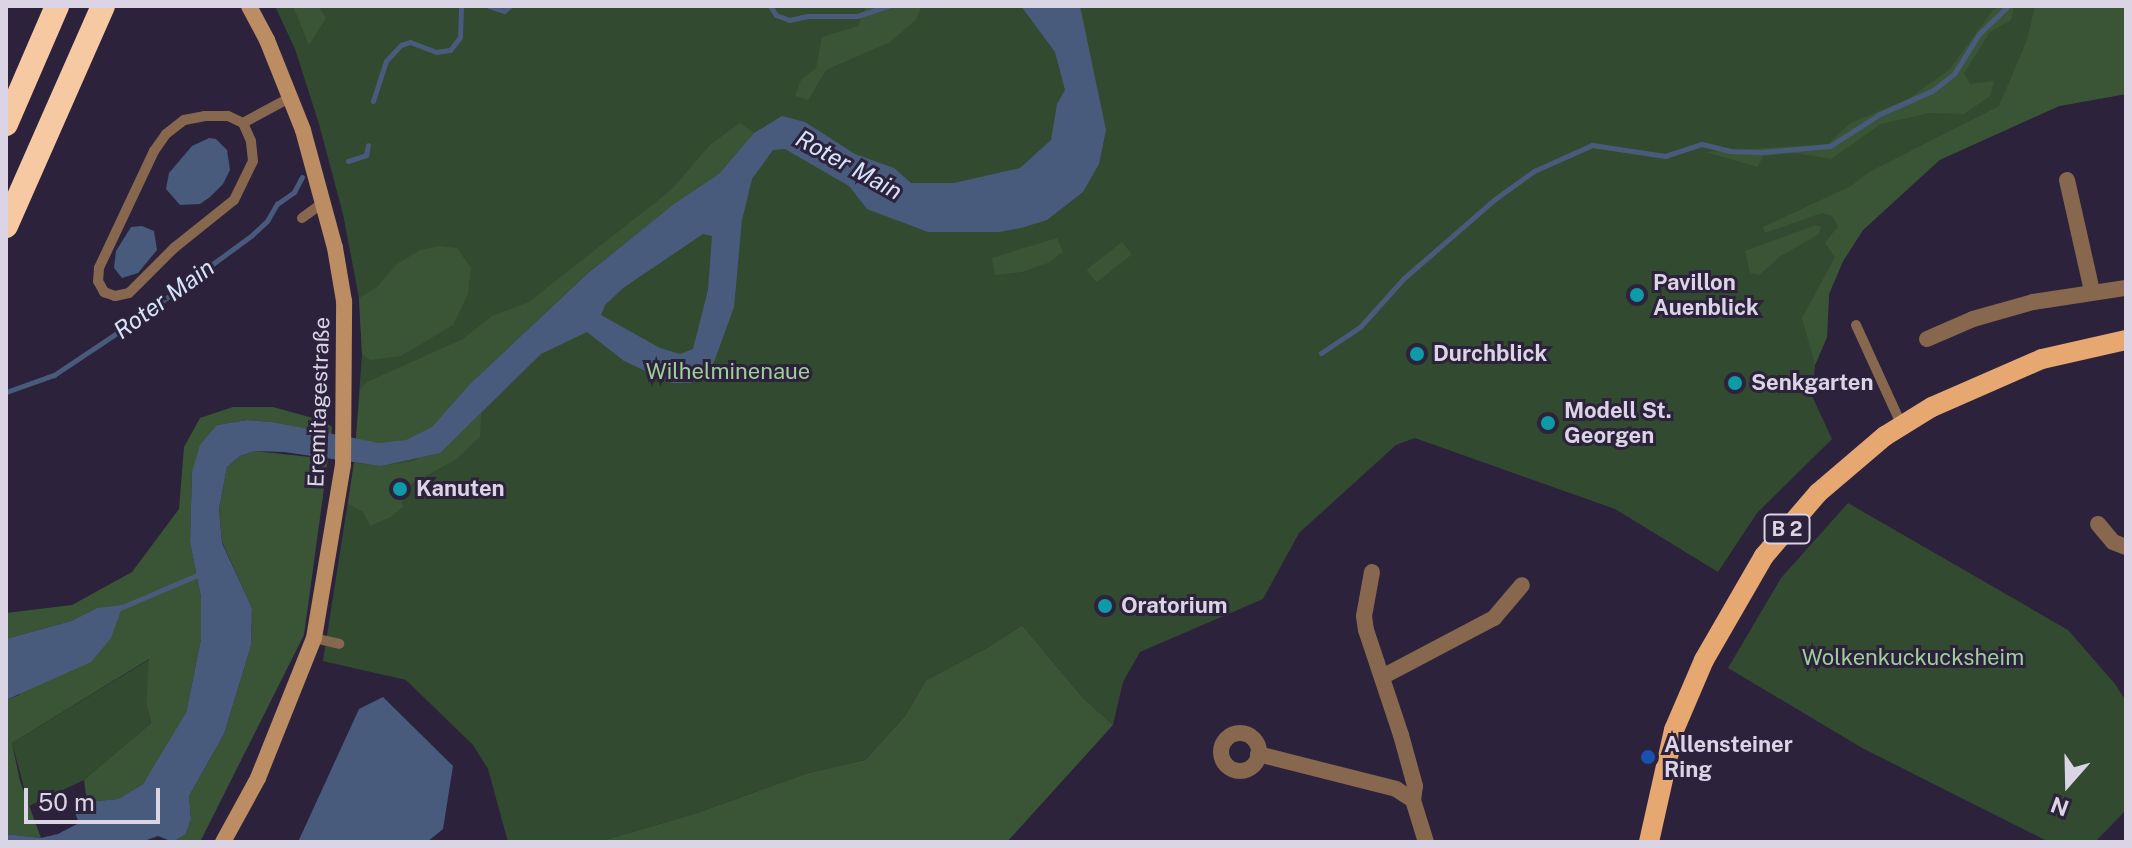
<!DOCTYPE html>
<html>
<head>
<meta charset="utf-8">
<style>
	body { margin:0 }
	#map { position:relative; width:2132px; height:848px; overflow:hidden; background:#2d223c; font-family:"Public Sans",sans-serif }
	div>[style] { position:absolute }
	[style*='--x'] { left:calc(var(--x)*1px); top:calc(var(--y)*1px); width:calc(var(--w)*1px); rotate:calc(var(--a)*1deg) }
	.green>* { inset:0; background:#324a2f }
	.forest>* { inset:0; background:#395536; transform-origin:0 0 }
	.water>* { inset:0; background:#485b7d }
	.stream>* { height:5px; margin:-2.5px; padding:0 2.5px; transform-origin:2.5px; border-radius:2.5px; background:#485b7d }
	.lane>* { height:10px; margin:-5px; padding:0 5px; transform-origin:5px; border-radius:5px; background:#87684e }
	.street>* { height:16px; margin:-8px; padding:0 8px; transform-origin:8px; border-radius:8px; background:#87684e }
	.street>.ring { margin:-8px; padding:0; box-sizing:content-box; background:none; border:16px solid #87684e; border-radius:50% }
	.secondary>* { height:16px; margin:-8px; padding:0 8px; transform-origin:8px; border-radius:8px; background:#bc8c62 }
	.primary>* { height:20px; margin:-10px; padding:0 10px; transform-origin:10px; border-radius:10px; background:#e6a770 }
	.highway>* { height:24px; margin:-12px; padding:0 12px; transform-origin:12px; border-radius:12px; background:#f6c9a2 }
	.dots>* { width:22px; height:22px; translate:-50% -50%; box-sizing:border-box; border:4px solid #2d223c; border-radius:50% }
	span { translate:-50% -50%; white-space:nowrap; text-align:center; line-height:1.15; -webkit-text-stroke:6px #2d223c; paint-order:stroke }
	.shield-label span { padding:2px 6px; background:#2d223c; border:2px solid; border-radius:6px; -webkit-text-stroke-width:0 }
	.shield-label { font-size:20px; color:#dad4e5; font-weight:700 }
	.poi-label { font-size:22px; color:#dad4e5; font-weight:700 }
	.left { translate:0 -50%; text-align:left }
	.park-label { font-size:22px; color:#9fcf99 }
	.street-label { font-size:22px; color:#dad4e5 }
	.water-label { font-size:24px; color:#d5e3fb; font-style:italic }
	.frame { position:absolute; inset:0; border:8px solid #dad4e5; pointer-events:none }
	.north { position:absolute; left:2028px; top:744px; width:80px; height:80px; -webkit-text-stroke:6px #2d223c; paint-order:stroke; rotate:200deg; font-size:22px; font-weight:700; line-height:32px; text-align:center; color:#dad4e5 }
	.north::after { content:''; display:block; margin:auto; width:28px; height:36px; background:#dad4e5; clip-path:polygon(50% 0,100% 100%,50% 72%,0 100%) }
	.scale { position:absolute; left:24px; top:788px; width:136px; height:36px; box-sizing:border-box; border:4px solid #dad4e5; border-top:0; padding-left:10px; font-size:24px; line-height:28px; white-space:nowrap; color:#dad4e5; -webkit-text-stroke:6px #2d223c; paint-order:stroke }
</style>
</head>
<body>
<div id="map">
	<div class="green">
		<i style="clip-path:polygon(275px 6px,2126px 6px,2126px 94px,2059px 106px,1940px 160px,1863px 230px,1843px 261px,1829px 294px,1827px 337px,1815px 365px,1812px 396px,1832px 439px,1757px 513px,1718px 572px,1615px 509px,1415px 438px,1396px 445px,1299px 533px,1263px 599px,1140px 652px,1123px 682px,1113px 725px,1083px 698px,1022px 625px,987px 648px,926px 680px,905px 716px,865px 760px,808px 773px,697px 813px,598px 842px,508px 842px,488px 769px,473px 745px,406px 680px,323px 661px,354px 463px,362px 354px,359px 298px,343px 214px,319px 124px,295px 49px)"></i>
		<i style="clip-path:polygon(1848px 503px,2068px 630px,2115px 684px,2126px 701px,2126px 810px,2095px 842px,2049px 842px,1864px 749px,1728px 668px,1781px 578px)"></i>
		<i style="clip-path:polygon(150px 659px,146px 703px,151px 723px,84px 780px,29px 806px,12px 743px)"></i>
	</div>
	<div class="forest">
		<i style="clip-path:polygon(293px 6px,318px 6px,326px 18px,309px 45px)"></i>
		<i style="clip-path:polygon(866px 6px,921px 7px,916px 20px,890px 42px,826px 70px,808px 100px,795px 96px,801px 80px,816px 68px,822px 37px,858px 26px)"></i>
		<i style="clip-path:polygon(2000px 6px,2014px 6px,2011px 20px,1990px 32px,1964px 73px,1970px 84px,1994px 81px,1990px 96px,1964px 114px,1930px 113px,1881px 124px,1831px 159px,1795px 153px,1763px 156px,1758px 167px,1705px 152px,1828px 144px,1851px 123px,1910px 98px,1949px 70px,1993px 10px)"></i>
		<i style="clip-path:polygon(2035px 6px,2126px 6px,2126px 94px,2059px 106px,1939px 160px,1863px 230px,1843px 261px,1829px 294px,1827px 337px,1815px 365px,1802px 318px,1835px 257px,1825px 243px,1838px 226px,1832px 216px,1822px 213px,1765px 233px,1763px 227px,1851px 186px,1869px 172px,1999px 106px,2027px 40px)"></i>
		<i style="clip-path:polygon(740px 123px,754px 133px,719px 174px,674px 204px,586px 274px,470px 384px,432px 427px,406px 440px,379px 443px,356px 440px,360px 390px,367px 382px,463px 339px,492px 316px,529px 302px,671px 190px,710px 145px)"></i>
		<i style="clip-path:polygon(1816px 225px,1821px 227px,1819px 234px,1781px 256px,1759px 275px,1750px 273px,1745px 251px)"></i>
		<i style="clip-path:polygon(1057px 238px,1063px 252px,1048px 263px,1022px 272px,995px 275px,992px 258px)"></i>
		<i style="left:1122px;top:242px;width:16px;height:45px;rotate:52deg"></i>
		<i style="clip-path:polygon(439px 246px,457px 248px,471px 268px,468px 294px,453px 325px,401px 356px,370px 360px,362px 354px,359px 298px,377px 287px,397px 264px,420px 250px)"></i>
		<i style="clip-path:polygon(233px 407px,273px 407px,324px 421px,332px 427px,331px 436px,272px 422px,247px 420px,217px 425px,192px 472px,190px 542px,201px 597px,201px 639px,186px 713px,170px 744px,143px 784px,118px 799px,87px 802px,84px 780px,151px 723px,146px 703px,149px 659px,12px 743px,20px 781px,41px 838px,6px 834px,6px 700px,19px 695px,97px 608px,71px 621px,6px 639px,6px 613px,72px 605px,132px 572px,179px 509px,184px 447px,200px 418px)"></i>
		<i style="clip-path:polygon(481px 413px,480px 437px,455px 460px,411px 484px,400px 496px,403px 507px,391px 517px,370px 526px,363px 512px,348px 504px,354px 463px,381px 466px,414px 461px,463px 430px)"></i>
		<i style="clip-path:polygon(255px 451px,328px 459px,304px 635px,200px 842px,173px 842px,186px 834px,191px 819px,189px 796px,224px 734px,251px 646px,252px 608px,222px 542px,219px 509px,227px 467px,240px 456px)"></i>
		<i style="clip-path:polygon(1022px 625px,1083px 698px,1113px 725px,1007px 842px,598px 842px,697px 813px,808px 773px,865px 760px,905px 716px,926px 680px,987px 648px)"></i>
	</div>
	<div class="water">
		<i style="clip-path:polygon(evenodd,1021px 6px,1080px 6px,1106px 130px,1099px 164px,1083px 192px,1047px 220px,1021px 228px,999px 232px,928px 232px,867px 209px,849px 186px,785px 149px,773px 150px,752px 179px,742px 220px,734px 307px,714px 362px,706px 374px,690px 383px,672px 383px,624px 361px,587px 332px,541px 354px,440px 453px,381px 466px,284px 452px,255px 451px,240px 456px,227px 467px,219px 509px,222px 543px,252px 608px,251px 646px,224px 734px,189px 796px,191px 819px,186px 834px,173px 842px,158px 836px,141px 842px,6px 842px,6px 834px,41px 838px,58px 834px,79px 823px,73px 807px,87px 802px,118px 799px,143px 784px,186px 713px,201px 639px,201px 597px,190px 542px,192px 472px,200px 445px,217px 425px,247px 420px,272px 422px,379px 443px,406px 440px,432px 427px,470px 384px,587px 274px,674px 204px,719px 174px,754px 133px,782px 116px,805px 122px,855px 154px,894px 168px,911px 183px,954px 183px,1020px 168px,1051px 140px,1057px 104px,1065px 90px,1055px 52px,1021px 6px,703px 234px,712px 236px,708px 290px,693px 349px,680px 354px,660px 348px,601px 315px,605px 305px,623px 288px,703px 234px)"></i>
		<i style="clip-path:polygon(209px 138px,216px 139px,227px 150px,230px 170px,223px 184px,210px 197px,200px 204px,180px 205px,166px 189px,169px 173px,192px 146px)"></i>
		<i style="clip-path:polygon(142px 226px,154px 231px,157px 250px,138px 273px,122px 278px,114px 268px,116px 251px,131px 227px)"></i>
		<i style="clip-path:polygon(123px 605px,111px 638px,91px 662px,6px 700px,6px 639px,71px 621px,97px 608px)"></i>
		<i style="clip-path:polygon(383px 697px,453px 766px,443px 829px,427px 842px,298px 842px,359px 709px)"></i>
	</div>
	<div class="stream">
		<i style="--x:489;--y:6;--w:16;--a:18"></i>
		<i style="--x:504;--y:11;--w:8;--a:-40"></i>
		<i style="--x:770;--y:6;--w:11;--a:56"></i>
		<i style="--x:776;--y:15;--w:14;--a:21"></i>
		<i style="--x:789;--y:20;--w:19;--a:-12"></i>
		<i style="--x:808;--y:16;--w:49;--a:0"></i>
		<i style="--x:857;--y:16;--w:33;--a:-18"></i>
		<i style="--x:373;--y:101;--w:42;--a:-72"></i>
		<i style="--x:386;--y:61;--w:22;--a:-47"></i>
		<i style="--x:401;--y:45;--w:9;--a:-18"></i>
		<i style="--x:410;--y:42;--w:28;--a:21"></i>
		<i style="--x:436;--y:52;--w:14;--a:-8"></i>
		<i style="--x:450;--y:50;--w:16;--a:-52"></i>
		<i style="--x:460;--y:37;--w:31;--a:-88"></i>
		<i style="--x:348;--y:161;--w:19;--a:-18"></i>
		<i style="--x:366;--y:155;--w:10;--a:-79"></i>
		<i style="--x:1321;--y:353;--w:47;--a:-33.7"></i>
		<i style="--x:1360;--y:327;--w:64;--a:-48.1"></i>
		<i style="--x:1403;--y:279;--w:122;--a:-41"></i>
		<i style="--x:1495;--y:199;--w:48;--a:-35.7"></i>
		<i style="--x:1534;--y:171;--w:64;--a:-24.1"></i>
		<i style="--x:1592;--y:145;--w:74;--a:8.6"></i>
		<i style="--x:1665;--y:156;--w:39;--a:-18"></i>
		<i style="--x:1702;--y:144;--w:29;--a:14"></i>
		<i style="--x:1730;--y:151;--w:33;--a:2"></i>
		<i style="--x:1763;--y:152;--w:67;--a:-5.1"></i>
		<i style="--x:1830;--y:146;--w:59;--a:-32.6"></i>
		<i style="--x:1880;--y:114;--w:57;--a:-23.9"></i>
		<i style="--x:1932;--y:91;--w:28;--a:-38"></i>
		<i style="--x:1954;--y:74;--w:47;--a:-58"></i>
		<i style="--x:1979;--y:34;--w:39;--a:-44"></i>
		<i style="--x:6;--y:392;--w:51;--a:-19.5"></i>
		<i style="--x:54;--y:375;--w:97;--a:-33.7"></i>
		<i style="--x:135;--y:321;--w:145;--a:-36.3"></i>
		<i style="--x:252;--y:235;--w:21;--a:-43"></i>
		<i style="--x:267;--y:221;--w:20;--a:-60"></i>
		<i style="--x:277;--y:204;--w:21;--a:-35"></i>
		<i style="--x:294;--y:192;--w:17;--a:-62"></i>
		<i style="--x:120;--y:608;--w:89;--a:-23.1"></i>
	</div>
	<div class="lane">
		<i style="--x:243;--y:123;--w:17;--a:-155"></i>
		<i style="--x:228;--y:116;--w:23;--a:180"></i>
		<i style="--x:205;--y:116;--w:21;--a:169"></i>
		<i style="--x:184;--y:120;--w:23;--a:142"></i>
		<i style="--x:166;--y:134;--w:21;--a:125"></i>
		<i style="--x:154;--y:151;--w:129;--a:115.2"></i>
		<i style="--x:99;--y:268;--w:13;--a:94"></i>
		<i style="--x:98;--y:281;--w:13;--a:61"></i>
		<i style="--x:104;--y:292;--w:12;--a:20"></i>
		<i style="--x:115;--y:296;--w:14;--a:-12"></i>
		<i style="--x:129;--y:293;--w:64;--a:-45"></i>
		<i style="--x:174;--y:248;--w:77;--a:-38.7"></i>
		<i style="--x:234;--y:200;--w:43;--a:-64"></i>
		<i style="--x:253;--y:161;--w:20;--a:-96"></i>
		<i style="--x:251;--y:141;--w:20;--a:-114"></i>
		<i style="--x:243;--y:123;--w:55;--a:-28.4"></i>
		<i style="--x:302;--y:218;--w:27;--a:-36"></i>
		<i style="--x:1856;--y:325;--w:111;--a:65.5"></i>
		<i style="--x:314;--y:638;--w:26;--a:13"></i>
	</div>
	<div class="street">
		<i style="--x:2067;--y:180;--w:114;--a:77.3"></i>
		<i style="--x:1927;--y:339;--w:50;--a:-23.5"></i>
		<i style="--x:1973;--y:319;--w:62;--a:-15.8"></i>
		<i style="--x:2033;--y:302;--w:94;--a:-8.6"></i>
		<i style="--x:2098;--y:524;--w:23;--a:50"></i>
		<i style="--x:2113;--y:542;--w:14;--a:21"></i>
		<i style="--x:1372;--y:572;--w:45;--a:100.3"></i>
		<i style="--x:1364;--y:616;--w:14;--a:82"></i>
		<i style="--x:1366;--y:630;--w:111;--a:71.6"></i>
		<i style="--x:1401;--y:735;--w:53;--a:74.6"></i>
		<i style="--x:1415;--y:786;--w:14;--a:98"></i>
		<i style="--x:1413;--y:800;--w:44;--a:72.8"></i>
		<i style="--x:1382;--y:677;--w:127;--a:-27.8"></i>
		<i style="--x:1494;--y:618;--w:43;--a:-49.7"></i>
		<i class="ring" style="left:1221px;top:733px;width:22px;height:22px"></i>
		<i style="--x:1258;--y:754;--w:142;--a:14.2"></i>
		<i style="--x:1396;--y:789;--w:20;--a:33"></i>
	</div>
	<div class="secondary">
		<i style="--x:223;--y:842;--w:73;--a:-61.3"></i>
		<i style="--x:258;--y:778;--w:151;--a:-68.2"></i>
		<i style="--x:314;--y:638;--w:176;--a:-80.5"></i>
		<i style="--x:343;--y:464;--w:163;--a:-89.6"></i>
		<i style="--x:344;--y:301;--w:54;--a:-99.6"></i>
		<i style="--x:335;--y:248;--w:122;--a:-105.2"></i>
		<i style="--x:303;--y:130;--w:97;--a:-111.8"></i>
		<i style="--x:267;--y:40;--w:38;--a:-118"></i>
	</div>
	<div class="primary">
		<i style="--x:1649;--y:842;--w:115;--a:-77.4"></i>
		<i style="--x:1674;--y:730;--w:76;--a:-66.8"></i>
		<i style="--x:1704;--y:660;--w:120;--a:-60"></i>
		<i style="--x:1764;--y:556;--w:83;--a:-49.4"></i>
		<i style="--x:1818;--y:493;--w:88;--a:-40.4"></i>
		<i style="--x:1885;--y:436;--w:55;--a:-31.7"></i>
		<i style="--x:1932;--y:407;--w:120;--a:-23.6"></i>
		<i style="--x:2042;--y:359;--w:86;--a:-12.7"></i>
	</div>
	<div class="highway">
		<i style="--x:6;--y:124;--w:129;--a:-66.6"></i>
		<i style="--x:6;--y:226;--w:240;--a:-66.2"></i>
	</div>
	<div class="dots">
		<i style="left:1637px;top:295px;background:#0f9aa8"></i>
		<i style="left:1417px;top:354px;background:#0f9aa8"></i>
		<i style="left:1735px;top:383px;background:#0f9aa8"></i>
		<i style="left:1548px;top:423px;background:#0f9aa8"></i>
		<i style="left:400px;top:489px;background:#0f9aa8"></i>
		<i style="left:1105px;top:606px;background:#0f9aa8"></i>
		<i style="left:1648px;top:757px;background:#1a4fb4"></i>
	</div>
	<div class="shield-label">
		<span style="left:1787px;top:529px">B 2</span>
	</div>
	<div class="poi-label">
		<span class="left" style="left:1653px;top:295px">Pavillon<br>Auenblick</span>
		<span class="left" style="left:1433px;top:354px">Durchblick</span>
		<span class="left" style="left:1751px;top:383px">Senkgarten</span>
		<span class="left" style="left:1564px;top:423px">Modell St.<br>Georgen</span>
		<span class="left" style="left:416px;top:489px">Kanuten</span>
		<span class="left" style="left:1121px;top:606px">Oratorium</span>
		<span class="left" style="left:1664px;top:757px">Allensteiner<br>Ring</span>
	</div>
	<div class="park-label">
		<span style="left:728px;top:372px">Wilhelminenaue</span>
		<span style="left:1913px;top:658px">Wolkenkuckucksheim</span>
	</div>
	<div class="street-label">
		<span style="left:319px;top:402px;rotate:-88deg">Eremitagestraße</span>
	</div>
	<div class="water-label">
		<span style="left:849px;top:165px;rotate:29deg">Roter Main</span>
		<span style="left:164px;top:299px;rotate:-36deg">Roter Main</span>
	</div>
	<div class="frame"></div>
	<div class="north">N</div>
	<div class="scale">50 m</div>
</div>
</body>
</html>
